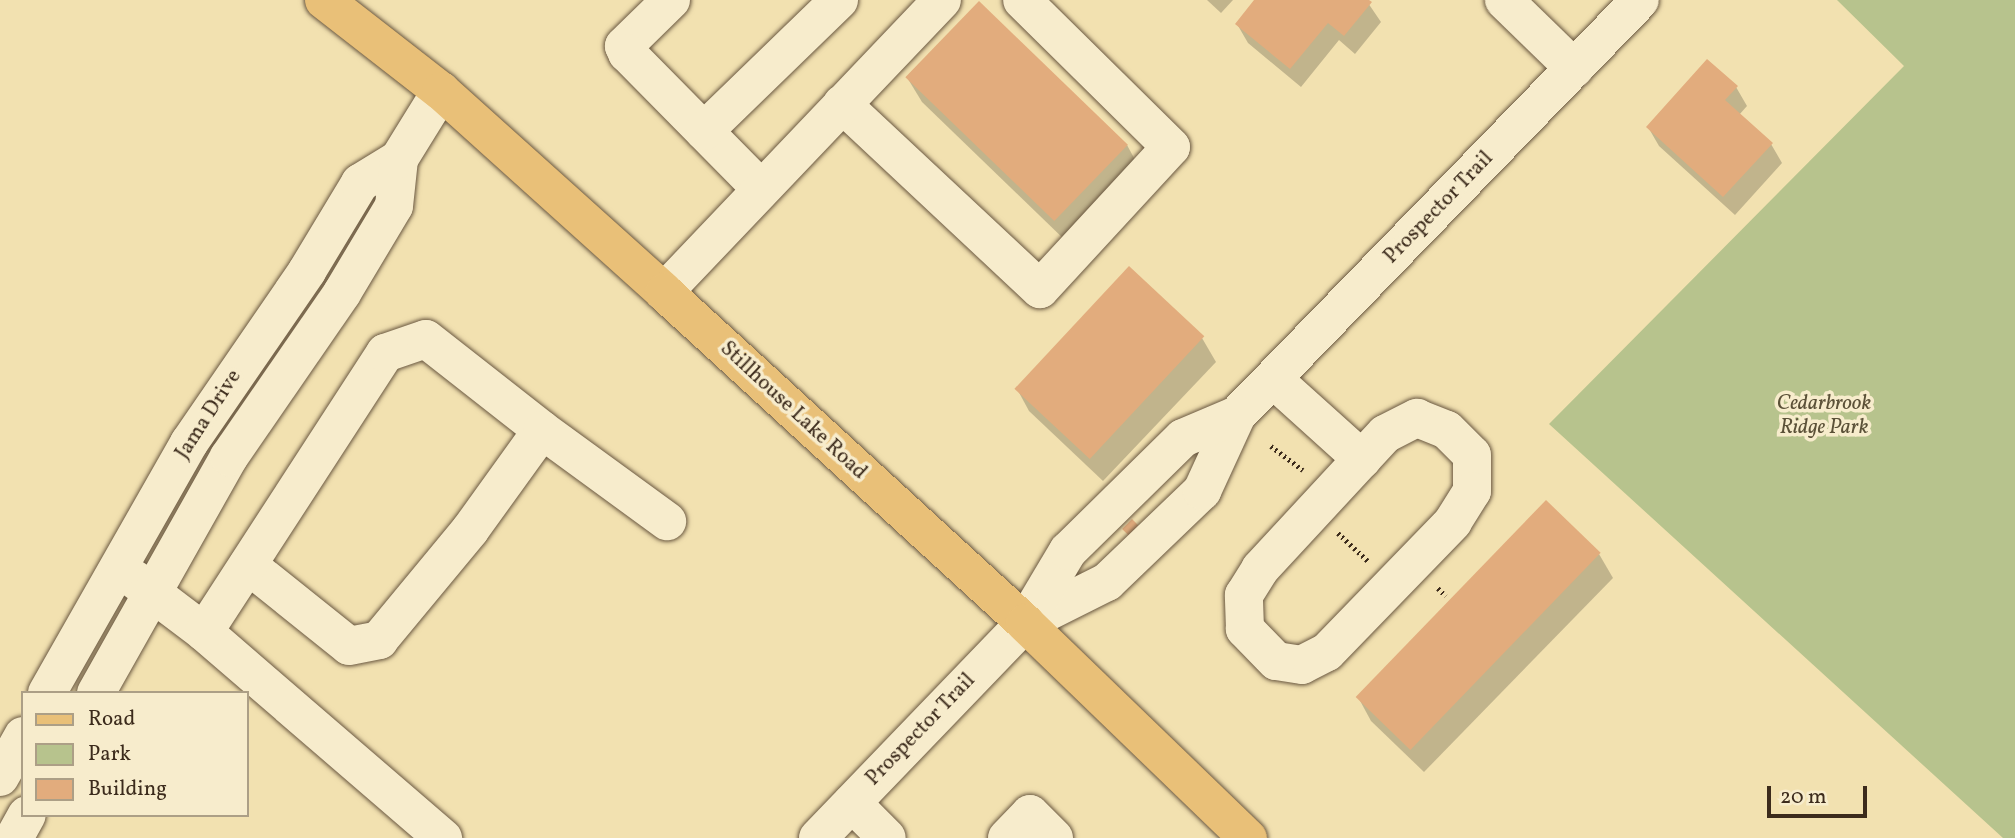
<!DOCTYPE html>
<html>
<head>
<meta charset="utf-8">
<style>
	body { margin:0 }
	#map { position:relative; width:2015px; height:838px; overflow:hidden; background:#f2e1b0; font-family:Vollkorn,serif }
	div>[style] { position:absolute }
	[style*='--x'] { left:calc(var(--x)*1px); top:calc(var(--y)*1px); width:calc(var(--w)*1px); rotate:calc(var(--a)*1deg) }
	.green>* { inset:0; background:#b7c38d }
	.shadow>* { inset:0; background:#0003 }
	.building>* { inset:0; background:#e2ac7d; transform-origin:0 0 }
	.path>* { height:4.5px; margin-top:-2.25px; transform-origin:0; background:repeating-linear-gradient(90deg,#3c2b1c 0 2px,transparent 0 5.5px) }
	.roads { filter:drop-shadow(0 0 2px #6a5841) drop-shadow(0 0 2px #6a5841) }
	.minor>* { height:38px; margin:-19px; padding:0 19px; transform-origin:19px; border-radius:19px; background:#f7eccc }
	.major>* { height:38px; margin:-19px; padding:0 19px; transform-origin:19px; border-radius:19px; background:#e9c078 }
	span { translate:-50% -50%; white-space:nowrap; text-align:center; line-height:1.15; -webkit-text-stroke:7px #f7eccc; paint-order:stroke }
	.street-label { font-size:21px; color:#3c2b1c }
	.park-label { font-size:21px; color:#5b5138; font-style:italic }
	.legend { position:absolute; left:21px; top:691px; width:228px; height:126px; box-sizing:border-box; background:#f7eccc; border:2px solid #ac9f86; margin:0; padding:9px 12px; list-style:none; font-size:21px; color:#3c2b1c }
	.legend li { display:flex; align-items:center; gap:14px; height:35px }
	.legend b { width:35px; border:2px solid #ac9f86 }
	.scale { position:absolute; left:1767px; top:786px; width:100px; height:32px; box-sizing:border-box; border:4px solid #3c2b1c; border-top:0; padding-left:9px; font-size:21px; line-height:24px; white-space:nowrap; color:#3c2b1c; -webkit-text-stroke:5px #f7eccc; paint-order:stroke }
</style>
</head>
<body>
<div id="map">
	<div class="green">
		<i style="clip-path:polygon(1837px 0,2015px 0,2015px 838px,2003px 838px,1549px 424px,1904px 66px)"></i>
	</div>
	<div class="shadow">
		<i style="clip-path:polygon(1207px 0,1233px 0,1221px 13px)"></i>
		<i style="clip-path:polygon(1257px 0,1366px 0,1381px 22px,1355px 54px,1339px 40px,1301px 87px,1248px 43px,1237px 24px)"></i>
		<i style="clip-path:polygon(908px 79px,1127px 145px,1140px 169px,1069px 244px,922px 102px)"></i>
		<i style="clip-path:polygon(1736px 87px,1747px 106px,1739px 115px,1771px 144px,1782px 163px,1735px 215px,1659px 146px,1648px 127px)"></i>
		<i style="clip-path:polygon(1202px 338px,1216px 362px,1103px 481px,1029px 411px,1016px 387px)"></i>
		<i style="clip-path:polygon(1599px 554px,1613px 578px,1424px 772px,1371px 721px,1358px 697px)"></i>
	</div>
	<div class="building">
		<i style="clip-path:polygon(1254px 0,1369px 0,1372px 2px,1344px 36px,1328px 23px,1290px 69px,1235px 24px)"></i>
		<i style="left:979px;top:1px;width:207px;height:106px;rotate:44deg"></i>
		<i style="clip-path:polygon(1707px 59px,1738px 86px,1725px 100px,1773px 143px,1723px 197px,1646px 127px)"></i>
		<i style="left:1129px;top:266px;width:103px;height:168px;rotate:43deg"></i>
		<i style="left:1546px;top:500px;width:76px;height:274px;rotate:44deg"></i>
		<i style="left:1132px;top:519px;width:13px;height:14px;rotate:45deg"></i>
	</div>
	<div class="path">
		<i style="--x:1271;--y:446;--w:40;--a:37"></i>
		<i style="--x:1338;--y:533;--w:41;--a:43"></i>
		<i style="--x:1438;--y:588;--w:11;--a:45"></i>
	</div>
	<div class="roads">
		<div class="minor">
			<i style="--x:671;--y:0;--w:66;--a:135.6"></i>
			<i style="--x:624;--y:46;--w:8;--a:67"></i>
			<i style="--x:627;--y:53;--w:191;--a:45.4"></i>
			<i style="--x:1504;--y:0;--w:98;--a:44.2"></i>
			<i style="--x:842;--y:104;--w:271;--a:43.1"></i>
			<i style="--x:1040;--y:289;--w:193;--a:-47.3"></i>
			<i style="--x:1171;--y:147;--w:209;--a:-135.4"></i>
			<i style="--x:704;--y:131;--w:188;--a:-44.1"></i>
			<i style="--x:664;--y:292;--w:403;--a:-46.4"></i>
			<i style="--x:1273;--y:379;--w:120;--a:42"></i>
			<i style="--x:1417;--y:418;--w:32;--a:22"></i>
			<i style="--x:1447;--y:430;--w:35;--a:45"></i>
			<i style="--x:1472;--y:455;--w:36;--a:90"></i>
			<i style="--x:1472;--y:491;--w:36;--a:122"></i>
			<i style="--x:1453;--y:522;--w:181;--a:134.1"></i>
			<i style="--x:1327;--y:652;--w:28;--a:153"></i>
			<i style="--x:1302;--y:665;--w:26;--a:-171"></i>
			<i style="--x:1276;--y:661;--w:45;--a:-134.1"></i>
			<i style="--x:1245;--y:629;--w:34;--a:-92"></i>
			<i style="--x:1244;--y:595;--w:31;--a:-58"></i>
			<i style="--x:1260;--y:569;--w:184;--a:-47.2"></i>
			<i style="--x:1385;--y:434;--w:36;--a:-27"></i>
			<i style="--x:248;--y:565;--w:129;--a:38.7"></i>
			<i style="--x:349;--y:646;--w:31;--a:-11"></i>
			<i style="--x:379;--y:640;--w:143;--a:-50.4"></i>
			<i style="--x:470;--y:530;--w:123;--a:-54.2"></i>
			<i style="--x:134;--y:579;--w:88;--a:37.1"></i>
			<i style="--x:204;--y:632;--w:316;--a:40.8"></i>
			<i style="--x:1025;--y:623;--w:92;--a:-26.6"></i>
			<i style="--x:1107;--y:582;--w:132;--a:-43.8"></i>
			<i style="--x:1202;--y:491;--w:84;--a:-65.3"></i>
			<i style="--x:1237;--y:415;--w:578;--a:-45.84"></i>
			<i style="--x:204;--y:632;--w:333;--a:-57"></i>
			<i style="--x:385;--y:353;--w:43;--a:-18.9"></i>
			<i style="--x:426;--y:339;--w:147;--a:38.1"></i>
			<i style="--x:542;--y:430;--w:155;--a:36.1"></i>
			<i style="--x:47;--y:693;--w:288;--a:-60.4"></i>
			<i style="--x:189;--y:443;--w:209;--a:-55.5"></i>
			<i style="--x:307;--y:271;--w:103;--a:-58.9"></i>
			<i style="--x:360;--y:183;--w:46;--a:-31.6"></i>
			<i style="--x:96;--y:693;--w:271;--a:-60.6"></i>
			<i style="--x:229;--y:457;--w:199;--a:-55.4"></i>
			<i style="--x:342;--y:293;--w:101;--a:-59.1"></i>
			<i style="--x:394;--y:206;--w:47;--a:-83.9"></i>
			<i style="--x:399;--y:159;--w:80;--a:-58.3"></i>
			<i style="--x:0;--y:777;--w:47;--a:-60.7"></i>
			<i style="--x:852;--y:803;--w:49;--a:45"></i>
			<i style="--x:14;--y:838;--w:26;--a:-61"></i>
			<i style="--x:818;--y:838;--w:298;--a:-46.1"></i>
			<i style="--x:1025;--y:623;--w:84;--a:-59.2"></i>
			<i style="--x:1068;--y:551;--w:161;--a:-44.5"></i>
			<i style="--x:1183;--y:438;--w:59;--a:-23.1"></i>
			<i style="--x:1007;--y:838;--w:33;--a:-46"></i>
			<i style="--x:1030;--y:814;--w:34;--a:45"></i>
		</div>
		<div class="major">
			<i style="--x:324;--y:0;--w:148;--a:37.9"></i>
			<i style="--x:441;--y:91;--w:300;--a:42"></i>
			<i style="--x:664;--y:292;--w:490;--a:42.5"></i>
			<i style="--x:1025;--y:623;--w:310;--a:44"></i>
		</div>
	</div>
	<div class="street-label">
		<span style="left:1439px;top:208px;rotate:-46deg">Prospector Trail</span>
		<span style="left:793px;top:411px;rotate:43deg">Stillhouse Lake Road</span>
		<span style="left:209px;top:415px;rotate:-57deg">Jama Drive</span>
		<span style="left:921px;top:730px;rotate:-46deg">Prospector Trail</span>
	</div>
	<div class="park-label">
		<span style="left:1824px;top:416px">Cedarbrook<br>Ridge Park</span>
	</div>
	<ul class="legend">
	<li><b style="height:9px;background:#e9c078"></b>Road</li>
	<li><b style="height:19px;background:#b7c38d"></b>Park</li>
	<li><b style="height:19px;background:#e2ac7d"></b>Building</li>
	</ul>
	<div class="scale">20 m</div>
</div>
</body>
</html>
